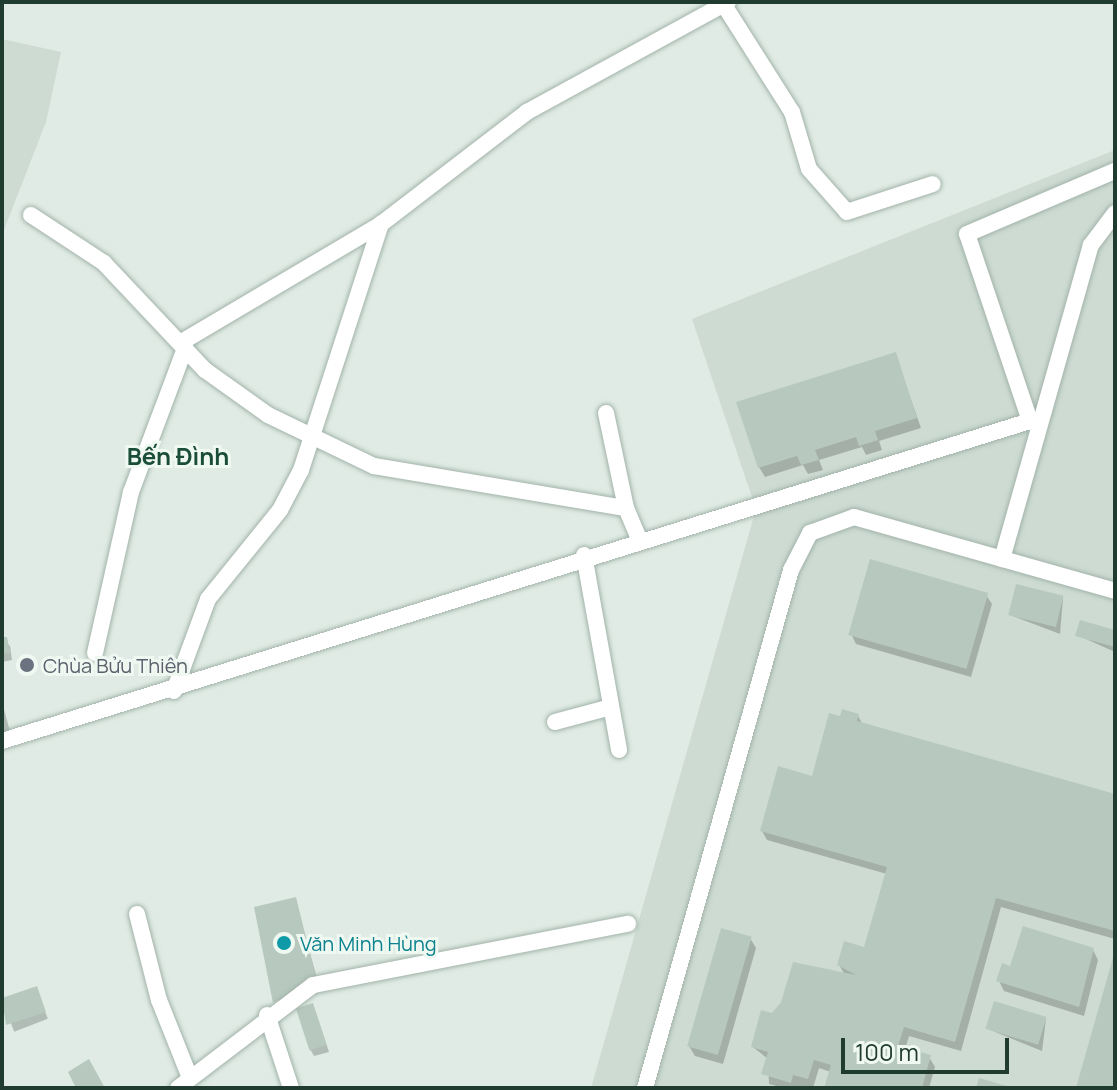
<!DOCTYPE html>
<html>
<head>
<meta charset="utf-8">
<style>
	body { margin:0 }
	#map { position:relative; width:1117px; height:1090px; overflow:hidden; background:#dfebe4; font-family:Manrope,sans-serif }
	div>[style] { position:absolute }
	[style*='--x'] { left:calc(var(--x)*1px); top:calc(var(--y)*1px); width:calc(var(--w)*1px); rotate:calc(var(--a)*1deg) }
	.built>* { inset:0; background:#cddbd3 }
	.shadow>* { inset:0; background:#0003; transform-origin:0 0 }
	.building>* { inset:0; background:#b7c9bf; transform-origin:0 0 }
	.roads { filter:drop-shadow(0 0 2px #a2b3aa) drop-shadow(0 0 2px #a2b3aa) }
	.minor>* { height:16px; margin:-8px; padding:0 8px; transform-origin:8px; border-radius:8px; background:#fff }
	.dots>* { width:22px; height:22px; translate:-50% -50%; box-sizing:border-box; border:4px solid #f0f8f2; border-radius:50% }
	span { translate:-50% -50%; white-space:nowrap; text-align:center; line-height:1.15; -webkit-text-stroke:6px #f0f8f2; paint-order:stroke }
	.worship-label { font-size:20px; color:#5b616d }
	.left { translate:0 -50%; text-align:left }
	.culture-label { font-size:20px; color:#0d838f }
	.quarter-label { font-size:24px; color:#1b4e3a; font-weight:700 }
	.frame { position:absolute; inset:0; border:4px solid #203c30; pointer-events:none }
	.scale { position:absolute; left:841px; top:1038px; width:168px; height:36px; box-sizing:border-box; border:4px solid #203c30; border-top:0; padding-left:10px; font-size:24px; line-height:28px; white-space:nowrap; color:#203c30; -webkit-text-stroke:6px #f0f8f2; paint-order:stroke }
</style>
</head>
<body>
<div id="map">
	<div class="built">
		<i style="clip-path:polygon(2px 39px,61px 52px,46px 122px,2px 235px)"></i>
		<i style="clip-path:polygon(1115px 150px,1115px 1088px,591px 1088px,756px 509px,692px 319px)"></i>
	</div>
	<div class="shadow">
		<i style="clip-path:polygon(895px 354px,921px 428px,879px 441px,882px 450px,866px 455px,862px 447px,819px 460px,823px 470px,808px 474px,803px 465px,765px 477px,759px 467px)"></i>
		<i style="clip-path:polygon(986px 595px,992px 604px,971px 677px,856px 644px,851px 634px)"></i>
		<i style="clip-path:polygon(1063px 598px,1060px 634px,1010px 615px)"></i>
		<i style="clip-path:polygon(1115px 632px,1115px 652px,1077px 635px)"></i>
		<i style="clip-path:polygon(2px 639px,10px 646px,12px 660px,2px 662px)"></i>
		<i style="clip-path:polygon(2px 702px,11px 735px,2px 737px)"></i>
		<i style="clip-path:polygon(858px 716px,863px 725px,1115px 796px,1115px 939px,1001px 907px,961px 1051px,909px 1036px,905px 1050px,929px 1057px,935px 1067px,929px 1088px,826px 1088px,831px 1072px,819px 1068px,813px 1088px,784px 1088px,769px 1084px,768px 1059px,753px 1047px,773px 1015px,845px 975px,839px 965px,866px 949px,887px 874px,767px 840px,762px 831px,813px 778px,842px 719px)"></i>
		<i style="clip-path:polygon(295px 899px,320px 989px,281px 1012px,257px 908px)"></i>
		<i style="clip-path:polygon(750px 938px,756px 948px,723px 1064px,695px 1056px,689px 1046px)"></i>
		<i style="clip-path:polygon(1093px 950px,1098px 960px,1084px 1016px,1004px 991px,999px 981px)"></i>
		<i style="clip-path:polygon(1115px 958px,1115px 1088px,1078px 1088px)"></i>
		<i style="left:36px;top:988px;width:33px;height:36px;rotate:69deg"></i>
		<i style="clip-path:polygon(316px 1013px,329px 1052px,314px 1056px,310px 1049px)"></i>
		<i style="clip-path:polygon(1046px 1019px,1042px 1051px,988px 1029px)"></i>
	</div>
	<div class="building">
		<i style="clip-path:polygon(896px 352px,917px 418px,875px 431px,878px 440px,859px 446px,856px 437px,815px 450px,819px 460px,801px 465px,797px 456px,758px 468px,736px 402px)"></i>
		<i style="left:870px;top:559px;width:123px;height:79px;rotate:16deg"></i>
		<i style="left:1016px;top:584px;width:49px;height:32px;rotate:14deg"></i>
		<i style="clip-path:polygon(1080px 620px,1115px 630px,1115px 647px,1075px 636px)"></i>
		<i style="clip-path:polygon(2px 637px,7px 637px,10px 653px,2px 654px)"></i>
		<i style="clip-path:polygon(842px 709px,859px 714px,857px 721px,1115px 794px,1115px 931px,996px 898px,955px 1042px,904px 1027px,898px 1046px,931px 1055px,922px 1088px,824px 1088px,831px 1065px,814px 1060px,808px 1079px,793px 1075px,791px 1083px,761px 1074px,768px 1052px,751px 1047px,761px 1010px,772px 1013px,781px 1002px,793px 962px,856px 975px,837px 965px,844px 941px,864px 947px,887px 867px,760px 831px,778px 766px,812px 776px,829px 713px,840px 716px)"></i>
		<i style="clip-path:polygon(296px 897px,316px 978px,273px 1003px,254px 907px)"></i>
		<i style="clip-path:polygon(1023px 926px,1094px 948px,1079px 1007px,996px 981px,1002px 963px,1010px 966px)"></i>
		<i style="left:721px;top:928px;width:32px;height:123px;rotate:16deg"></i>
		<i style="clip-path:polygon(1114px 954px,1115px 1088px,1076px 1088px)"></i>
		<i style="clip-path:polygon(37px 986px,46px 1012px,6px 1025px,2px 998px)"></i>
		<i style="left:994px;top:1001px;width:55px;height:29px;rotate:17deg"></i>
		<i style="left:313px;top:1003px;width:44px;height:18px;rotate:72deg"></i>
		<i style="clip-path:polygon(89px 1059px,105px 1088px,76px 1088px,68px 1072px)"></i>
		<i style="clip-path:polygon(979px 1078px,1010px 1087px,1010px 1088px,976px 1088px)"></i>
	</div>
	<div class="roads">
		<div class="minor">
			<i style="--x:724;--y:5;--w:127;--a:57.6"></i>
			<i style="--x:792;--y:112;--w:59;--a:73.4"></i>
			<i style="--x:809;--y:169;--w:57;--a:48.5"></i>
			<i style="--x:847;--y:212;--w:90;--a:-18"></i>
			<i style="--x:31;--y:215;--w:87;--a:33.3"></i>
			<i style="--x:104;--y:263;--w:147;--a:46.7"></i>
			<i style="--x:205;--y:370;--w:77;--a:35.5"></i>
			<i style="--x:268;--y:415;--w:118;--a:25.7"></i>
			<i style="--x:374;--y:466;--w:255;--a:9.5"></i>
			<i style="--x:626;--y:508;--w:33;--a:67"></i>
			<i style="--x:180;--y:343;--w:234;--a:-30.6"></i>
			<i style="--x:606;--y:413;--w:97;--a:78.1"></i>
			<i style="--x:584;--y:555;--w:198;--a:79.8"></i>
			<i style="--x:1002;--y:559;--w:326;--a:-74.2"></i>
			<i style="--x:1091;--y:245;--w:40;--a:-53"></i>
			<i style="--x:95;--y:653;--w:165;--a:-77.4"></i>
			<i style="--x:131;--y:492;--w:154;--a:-69.4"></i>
			<i style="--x:174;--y:691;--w:98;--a:-69.7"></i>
			<i style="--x:208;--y:599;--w:114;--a:-51"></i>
			<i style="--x:280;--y:510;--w:45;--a:-62.3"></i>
			<i style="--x:301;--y:470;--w:259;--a:-72"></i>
			<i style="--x:381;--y:224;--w:184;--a:-37.5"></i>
			<i style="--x:527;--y:112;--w:229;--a:-28.7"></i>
			<i style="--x:555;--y:722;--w:58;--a:-15"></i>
			<i style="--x:2;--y:741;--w:1077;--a:-17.29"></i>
			<i style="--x:1030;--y:421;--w:197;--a:-108.6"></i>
			<i style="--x:967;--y:234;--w:161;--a:-23.1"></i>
			<i style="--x:137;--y:914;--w:89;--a:75.7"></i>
			<i style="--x:159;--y:1000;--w:84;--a:68.3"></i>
			<i style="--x:267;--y:1015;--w:77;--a:71.8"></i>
			<i style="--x:178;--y:1088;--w:170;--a:-37.3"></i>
			<i style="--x:313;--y:985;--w:321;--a:-11"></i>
			<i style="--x:645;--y:1088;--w:538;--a:-74.26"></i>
			<i style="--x:791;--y:570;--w:42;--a:-62.8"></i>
			<i style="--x:810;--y:533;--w:47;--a:-20"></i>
			<i style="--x:854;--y:517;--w:271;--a:15.8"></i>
		</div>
	</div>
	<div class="dots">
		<i style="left:27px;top:665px;background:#6b7280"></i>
		<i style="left:284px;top:943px;background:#0f9aa8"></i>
	</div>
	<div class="worship-label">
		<span class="left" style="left:43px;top:665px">Chùa Bửu Thiên</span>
	</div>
	<div class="culture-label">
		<span class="left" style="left:300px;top:943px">Văn Minh Hùng</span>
	</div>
	<div class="quarter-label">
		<span style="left:178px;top:456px">Bến Đình</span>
	</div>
	<div class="frame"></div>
	<div class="scale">100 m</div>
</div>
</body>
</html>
